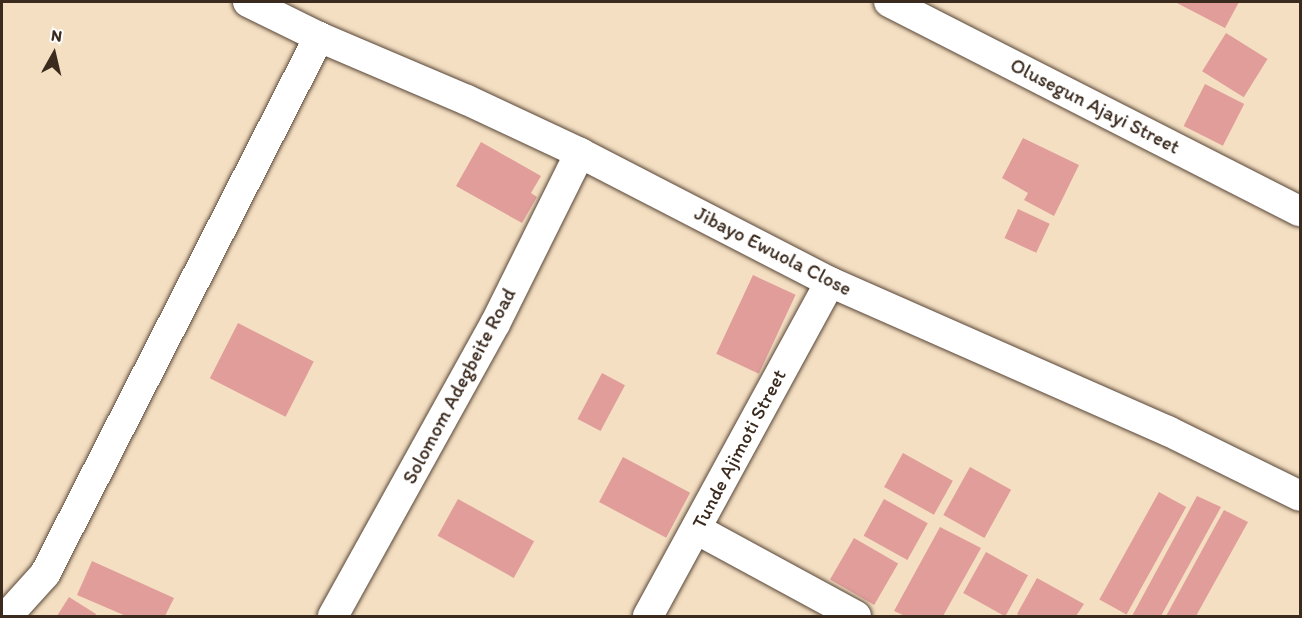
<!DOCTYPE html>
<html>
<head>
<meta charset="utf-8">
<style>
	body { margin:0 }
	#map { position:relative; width:1302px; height:618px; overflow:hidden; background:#f4dfc2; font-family:Itim,sans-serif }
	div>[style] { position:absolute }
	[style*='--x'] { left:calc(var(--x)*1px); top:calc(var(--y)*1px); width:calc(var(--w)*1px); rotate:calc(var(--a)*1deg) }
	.building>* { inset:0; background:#e19d9a; transform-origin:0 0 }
	.roads { filter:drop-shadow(0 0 2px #574537) drop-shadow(0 0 2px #574537) }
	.minor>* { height:30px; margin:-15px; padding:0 15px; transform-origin:15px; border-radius:15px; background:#fff }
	span { translate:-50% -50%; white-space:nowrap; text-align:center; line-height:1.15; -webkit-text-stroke:6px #fff; paint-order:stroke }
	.street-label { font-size:20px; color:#3b2a1e }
	.frame { position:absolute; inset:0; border:3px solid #3b2a1e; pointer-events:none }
	.north { position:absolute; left:24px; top:24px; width:60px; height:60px; -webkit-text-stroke:4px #fff; paint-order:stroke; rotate:8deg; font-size:16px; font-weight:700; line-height:24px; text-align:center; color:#3b2a1e }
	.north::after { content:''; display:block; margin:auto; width:21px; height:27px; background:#3b2a1e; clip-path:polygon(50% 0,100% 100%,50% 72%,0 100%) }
</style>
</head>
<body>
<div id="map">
	<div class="building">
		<i style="clip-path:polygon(1175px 2px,1239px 2px,1225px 28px)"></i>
		<i style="left:1226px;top:33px;width:49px;height:45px;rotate:32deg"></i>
		<i style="left:1205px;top:84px;width:44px;height:47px;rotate:27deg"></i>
		<i style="clip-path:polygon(1023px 138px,1079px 165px,1054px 216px,1024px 200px,1028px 193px,1002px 178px)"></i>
		<i style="clip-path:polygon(481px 142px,541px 176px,531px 193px,537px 197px,522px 223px,456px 186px)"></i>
		<i style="left:1018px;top:209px;width:35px;height:32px;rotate:25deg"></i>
		<i style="left:753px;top:275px;width:47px;height:87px;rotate:25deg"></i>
		<i style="left:238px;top:323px;width:85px;height:62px;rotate:27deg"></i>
		<i style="left:602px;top:373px;width:26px;height:52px;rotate:28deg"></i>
		<i style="left:903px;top:453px;width:57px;height:39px;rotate:29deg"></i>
		<i style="left:623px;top:457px;width:76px;height:51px;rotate:28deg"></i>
		<i style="left:970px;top:467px;width:47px;height:55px;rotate:29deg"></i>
		<i style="left:1159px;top:492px;width:31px;height:123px;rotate:29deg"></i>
		<i style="clip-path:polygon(1197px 496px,1221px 507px,1161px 616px,1132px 616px)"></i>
		<i style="left:458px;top:499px;width:87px;height:42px;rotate:29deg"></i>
		<i style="left:884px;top:499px;width:50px;height:42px;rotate:29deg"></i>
		<i style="clip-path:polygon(1224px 510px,1248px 522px,1196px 616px,1166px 616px)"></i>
		<i style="clip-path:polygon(940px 527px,981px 548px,943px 616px,905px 616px,894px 611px)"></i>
		<i style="left:854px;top:538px;width:51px;height:48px;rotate:30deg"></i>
		<i style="left:986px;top:552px;width:48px;height:47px;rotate:29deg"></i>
		<i style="clip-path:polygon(92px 561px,174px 598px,165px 616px,126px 616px,77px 595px)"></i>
		<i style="clip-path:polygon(1037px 578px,1084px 604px,1076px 616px,1021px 616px,1017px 614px)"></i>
		<i style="clip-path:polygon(69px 597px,96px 614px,95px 616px,57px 616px)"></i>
	</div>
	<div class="roads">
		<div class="minor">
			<i style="--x:248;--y:2;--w:79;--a:26.2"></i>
			<i style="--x:319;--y:37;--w:161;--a:23.1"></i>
			<i style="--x:467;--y:100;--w:125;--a:25.1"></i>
			<i style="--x:580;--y:153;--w:281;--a:27.3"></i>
			<i style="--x:830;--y:282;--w:369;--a:23.8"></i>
			<i style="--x:1168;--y:431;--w:147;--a:26.2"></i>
			<i style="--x:889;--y:2;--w:461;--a:27"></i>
			<i style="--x:696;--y:529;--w:182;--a:28.5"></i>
			<i style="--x:7;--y:616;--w:57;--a:-47.9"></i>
			<i style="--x:45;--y:574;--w:603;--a:-62.97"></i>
			<i style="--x:333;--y:616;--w:334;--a:-61"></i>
			<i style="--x:495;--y:324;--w:191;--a:-63.6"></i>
			<i style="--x:648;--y:616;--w:380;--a:-61.4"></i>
		</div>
	</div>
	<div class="street-label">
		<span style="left:1095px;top:106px;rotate:27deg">Olusegun Ajayi Street</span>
		<span style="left:773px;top:251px;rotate:27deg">Jibayo Ewuola Close</span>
		<span style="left:459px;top:386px;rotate:-62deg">Solomom Adegbeite Road</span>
		<span style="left:739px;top:449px;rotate:-62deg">Tunde Ajimoti Street</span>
	</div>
	<div class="frame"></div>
	<div class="north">N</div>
</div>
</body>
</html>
